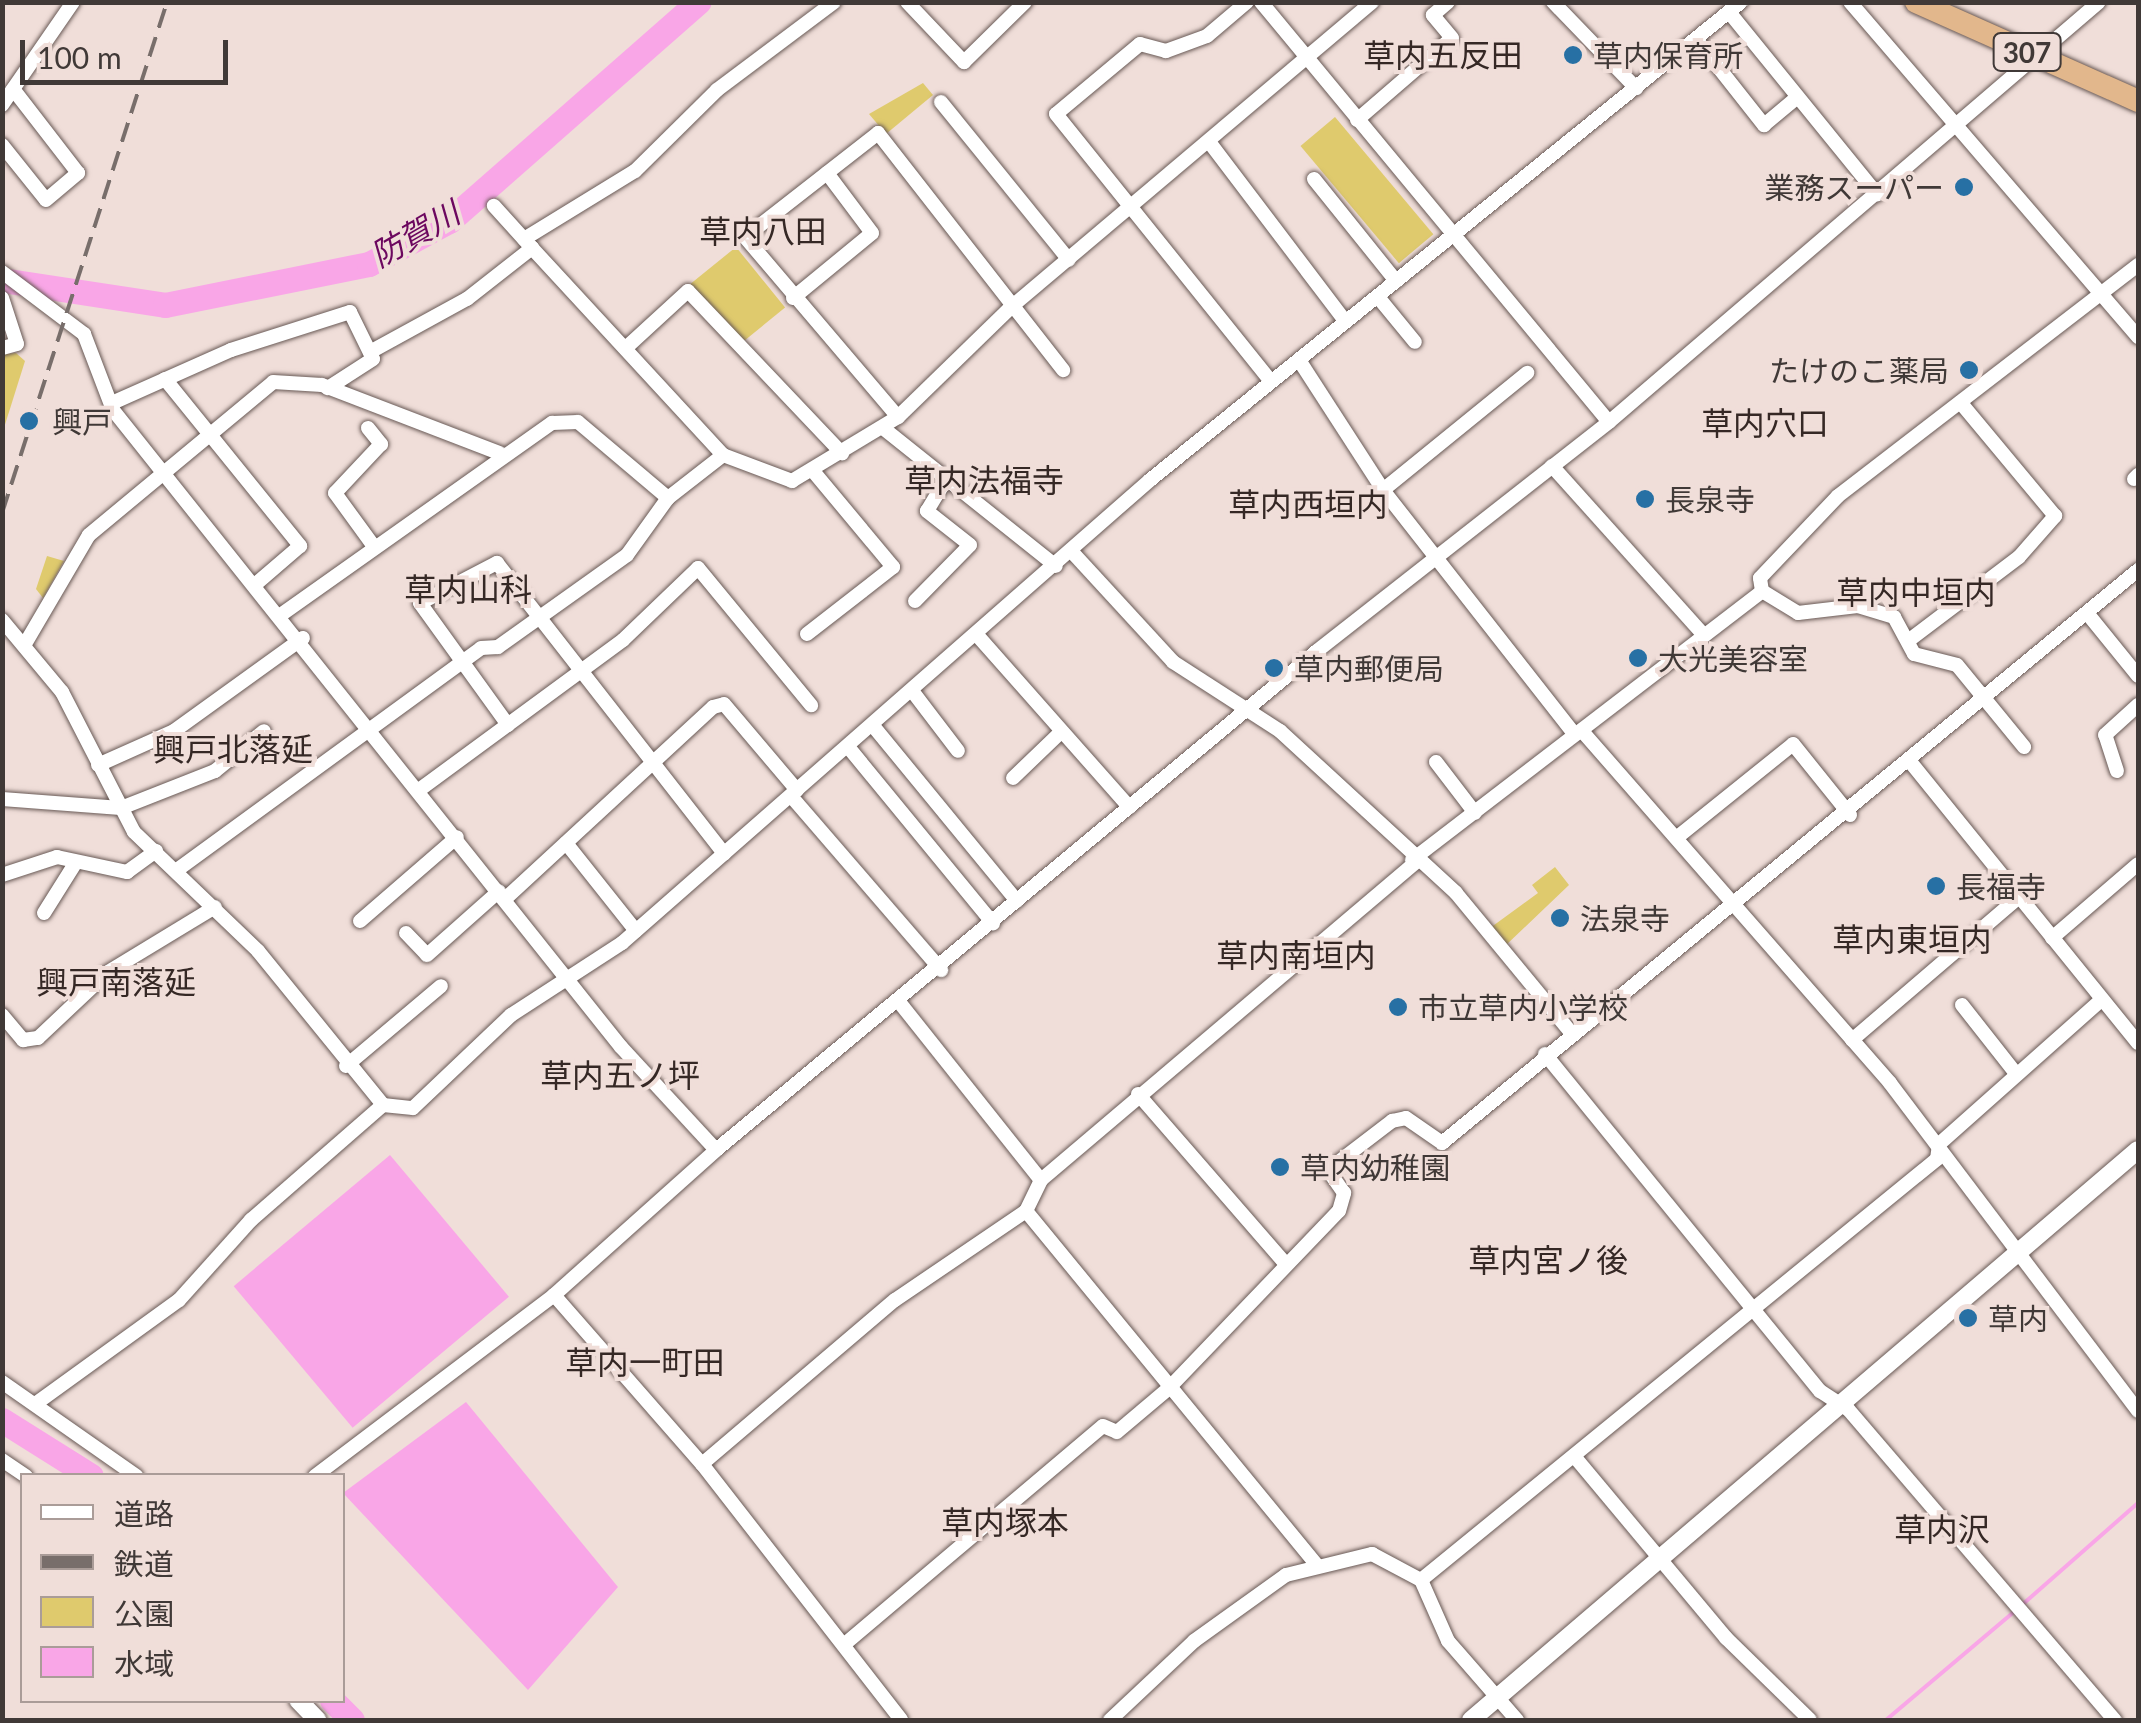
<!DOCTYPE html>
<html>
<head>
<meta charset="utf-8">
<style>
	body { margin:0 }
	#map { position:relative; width:2141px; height:1723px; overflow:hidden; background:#f0ded9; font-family:Lato,"Noto Sans JP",sans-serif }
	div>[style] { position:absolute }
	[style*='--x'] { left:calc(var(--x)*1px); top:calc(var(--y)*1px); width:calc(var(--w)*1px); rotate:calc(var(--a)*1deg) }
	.green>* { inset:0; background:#dfca6d; transform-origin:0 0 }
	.water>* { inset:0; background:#f9a6e7; transform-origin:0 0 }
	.stream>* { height:4px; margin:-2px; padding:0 2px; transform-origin:2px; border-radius:2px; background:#f9a6e7 }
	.river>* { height:25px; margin:-12.5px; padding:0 12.5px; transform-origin:12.5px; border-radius:12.5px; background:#f9a6e7 }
	.roads { filter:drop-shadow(0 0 2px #685955) drop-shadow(0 0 2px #685955) }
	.minor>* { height:14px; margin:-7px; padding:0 7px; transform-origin:7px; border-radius:7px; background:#fff }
	.tertiary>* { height:18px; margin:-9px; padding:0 9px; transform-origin:9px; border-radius:9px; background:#fff }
	.trunk>* { height:22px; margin:-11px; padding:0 11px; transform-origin:11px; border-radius:11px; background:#e2b78c }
	.rail>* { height:4px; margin-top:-2px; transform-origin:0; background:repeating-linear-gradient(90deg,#786e6b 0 20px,transparent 0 30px) }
	.dots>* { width:28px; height:28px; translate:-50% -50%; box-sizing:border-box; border:5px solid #f0ded9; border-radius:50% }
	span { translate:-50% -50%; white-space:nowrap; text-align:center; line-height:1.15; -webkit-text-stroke:8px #f0ded9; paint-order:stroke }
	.shield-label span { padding:2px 8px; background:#f0ded9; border:2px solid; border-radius:8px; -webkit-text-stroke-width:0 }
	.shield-label { font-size:28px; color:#403937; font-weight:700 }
	.poi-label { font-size:30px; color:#403937 }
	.left { translate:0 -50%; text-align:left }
	.right { translate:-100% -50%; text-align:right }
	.neighbourhood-label { font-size:32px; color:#352825 }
	.water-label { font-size:32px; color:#6c075f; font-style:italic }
	.frame { position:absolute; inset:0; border:5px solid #403937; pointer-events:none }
	.legend { position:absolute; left:20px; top:1473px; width:325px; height:230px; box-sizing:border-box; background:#f0ded9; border:2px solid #aa9c98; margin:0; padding:12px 18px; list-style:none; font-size:30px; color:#403937 }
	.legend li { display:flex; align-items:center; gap:20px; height:50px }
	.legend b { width:50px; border:2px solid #aa9c98 }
	.scale { position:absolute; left:20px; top:40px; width:208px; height:45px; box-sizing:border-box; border:5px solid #403937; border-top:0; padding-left:12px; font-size:30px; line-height:35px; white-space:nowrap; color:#403937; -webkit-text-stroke:8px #f0ded9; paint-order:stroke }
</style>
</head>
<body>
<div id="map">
	<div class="green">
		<i style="clip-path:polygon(923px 83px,933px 95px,886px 134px,869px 114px)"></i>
		<i style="left:1335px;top:117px;width:153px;height:45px;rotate:50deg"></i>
		<i style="left:736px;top:247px;width:78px;height:60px;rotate:51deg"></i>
		<i style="clip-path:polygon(16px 353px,25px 361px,3px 431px,3px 354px)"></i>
		<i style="clip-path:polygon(47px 556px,64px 561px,43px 598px,36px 589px)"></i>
		<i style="clip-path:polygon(1555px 867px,1569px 885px,1505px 946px,1490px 928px,1538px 893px,1532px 885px)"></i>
	</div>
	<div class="water">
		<i style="left:390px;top:1155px;width:185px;height:204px;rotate:50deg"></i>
		<i style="clip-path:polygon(466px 1402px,618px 1587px,528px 1690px,343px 1493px)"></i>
	</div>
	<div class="stream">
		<i style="--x:2023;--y:1604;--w:153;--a:-41.3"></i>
		<i style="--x:1886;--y:1720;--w:170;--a:-40.2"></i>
	</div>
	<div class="river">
		<i style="--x:2;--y:280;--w:165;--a:8.7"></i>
		<i style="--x:165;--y:305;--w:208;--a:-11.4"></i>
		<i style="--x:369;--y:264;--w:91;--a:-28.3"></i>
		<i style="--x:449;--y:221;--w:332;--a:-41.3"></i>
		<i style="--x:2;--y:1420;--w:105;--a:32.2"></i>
		<i style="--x:332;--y:1700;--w:28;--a:45"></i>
	</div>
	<div class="roads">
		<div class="minor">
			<i style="--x:907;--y:2;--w:83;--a:46.5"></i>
			<i style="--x:964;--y:62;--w:86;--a:-44.5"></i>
			<i style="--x:1247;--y:2;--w:52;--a:139.6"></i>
			<i style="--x:1207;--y:36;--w:44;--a:159.9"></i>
			<i style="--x:1166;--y:51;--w:27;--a:-165"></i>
			<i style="--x:1140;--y:44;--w:109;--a:140.2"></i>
			<i style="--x:1056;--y:114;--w:343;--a:51.2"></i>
			<i style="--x:1261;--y:2;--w:545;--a:50.36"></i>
			<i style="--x:1553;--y:2;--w:120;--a:46"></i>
			<i style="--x:1850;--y:2;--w:442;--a:49.3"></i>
			<i style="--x:1729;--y:12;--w:235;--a:50.9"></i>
			<i style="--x:1696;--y:39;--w:110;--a:51.7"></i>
			<i style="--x:1764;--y:125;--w:40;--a:-40"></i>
			<i style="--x:941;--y:102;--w:203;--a:51"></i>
			<i style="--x:2;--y:105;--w:125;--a:-55.4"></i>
			<i style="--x:1357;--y:120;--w:125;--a:-40.8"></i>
			<i style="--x:1452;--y:38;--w:30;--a:-130"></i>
			<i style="--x:1433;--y:15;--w:20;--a:-41"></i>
			<i style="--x:1210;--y:143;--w:223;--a:52.8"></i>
			<i style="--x:2;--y:145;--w:70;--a:51.3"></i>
			<i style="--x:46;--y:200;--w:42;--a:-40.2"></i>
			<i style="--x:78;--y:173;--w:106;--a:-127.7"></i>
			<i style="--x:1314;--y:179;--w:131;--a:51.2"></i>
			<i style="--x:524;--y:239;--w:130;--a:-31.5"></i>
			<i style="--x:635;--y:171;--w:115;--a:-44.6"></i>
			<i style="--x:717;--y:90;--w:146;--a:-36.9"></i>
			<i style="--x:532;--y:248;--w:282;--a:47.3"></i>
			<i style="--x:2;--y:272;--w:103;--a:37.1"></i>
			<i style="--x:84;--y:334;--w:81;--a:69.1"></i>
			<i style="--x:113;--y:410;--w:815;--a:51.43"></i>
			<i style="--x:621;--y:1047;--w:140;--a:47.3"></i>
			<i style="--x:1378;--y:297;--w:58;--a:50.6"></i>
			<i style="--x:2;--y:298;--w:48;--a:71.9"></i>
			<i style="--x:17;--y:344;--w:16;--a:165"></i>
			<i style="--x:793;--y:298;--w:102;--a:-39.4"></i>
			<i style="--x:872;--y:233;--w:75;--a:-126.9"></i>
			<i style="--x:629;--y:345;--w:80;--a:-42.5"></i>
			<i style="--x:688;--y:291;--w:224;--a:46.5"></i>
			<i style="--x:370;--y:352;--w:111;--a:-28.7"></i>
			<i style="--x:467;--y:299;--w:83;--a:-38.1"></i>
			<i style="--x:532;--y:248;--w:57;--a:-132.1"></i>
			<i style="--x:1299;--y:360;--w:155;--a:57.1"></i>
			<i style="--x:1383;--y:490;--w:308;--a:51.9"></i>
			<i style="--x:165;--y:379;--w:215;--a:51"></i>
			<i style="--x:300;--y:546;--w:57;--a:139.3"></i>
			<i style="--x:112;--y:403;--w:130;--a:-24"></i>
			<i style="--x:231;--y:350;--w:125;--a:-17.7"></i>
			<i style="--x:350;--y:312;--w:52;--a:63.9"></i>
			<i style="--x:373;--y:359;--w:54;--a:147.2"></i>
			<i style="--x:898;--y:417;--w:236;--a:-130.4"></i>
			<i style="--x:745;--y:237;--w:169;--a:-38"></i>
			<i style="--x:878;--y:133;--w:301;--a:52"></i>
			<i style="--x:368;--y:428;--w:21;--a:51"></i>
			<i style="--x:381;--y:444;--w:67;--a:133.2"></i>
			<i style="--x:335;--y:493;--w:63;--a:54"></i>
			<i style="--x:883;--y:428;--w:221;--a:38.6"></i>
			<i style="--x:1552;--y:466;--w:224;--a:48.1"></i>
			<i style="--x:2134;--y:479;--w:6;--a:-45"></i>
			<i style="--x:1383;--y:490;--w:186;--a:-39.1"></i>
			<i style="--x:1072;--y:552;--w:149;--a:47.4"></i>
			<i style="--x:1173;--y:662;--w:127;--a:32.8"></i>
			<i style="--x:1280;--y:731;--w:239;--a:42.6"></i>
			<i style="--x:1456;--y:893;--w:178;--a:50.5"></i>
			<i style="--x:1762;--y:591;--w:13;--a:-99"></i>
			<i style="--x:1760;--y:578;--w:113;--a:-46.4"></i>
			<i style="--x:1838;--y:496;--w:379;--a:-37.6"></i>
			<i style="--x:1762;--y:591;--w:42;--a:31.4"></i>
			<i style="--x:1798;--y:613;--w:60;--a:-6.7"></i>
			<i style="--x:1858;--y:606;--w:38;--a:17"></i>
			<i style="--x:1894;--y:617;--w:42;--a:61.6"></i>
			<i style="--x:1914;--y:654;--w:44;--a:14.3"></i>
			<i style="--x:1957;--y:665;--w:106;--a:50.7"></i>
			<i style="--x:915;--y:601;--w:78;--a:-45.5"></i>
			<i style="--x:970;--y:545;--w:55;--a:-141.7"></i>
			<i style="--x:927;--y:511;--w:39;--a:-59"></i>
			<i style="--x:2087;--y:613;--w:81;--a:51"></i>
			<i style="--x:282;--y:614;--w:331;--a:-35.3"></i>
			<i style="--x:552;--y:423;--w:26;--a:-2"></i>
			<i style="--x:578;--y:422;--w:118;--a:40.2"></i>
			<i style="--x:2;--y:620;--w:94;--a:50.2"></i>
			<i style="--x:62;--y:692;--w:157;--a:62.8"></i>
			<i style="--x:134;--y:832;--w:172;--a:43.8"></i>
			<i style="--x:258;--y:951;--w:198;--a:50.9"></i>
			<i style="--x:383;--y:1105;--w:30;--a:6"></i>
			<i style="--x:413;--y:1108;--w:135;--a:-43.5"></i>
			<i style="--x:511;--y:1015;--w:132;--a:-33"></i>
			<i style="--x:622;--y:943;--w:702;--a:-41.25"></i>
			<i style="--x:1150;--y:480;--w:760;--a:-38.97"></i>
			<i style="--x:807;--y:634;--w:109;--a:-37.9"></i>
			<i style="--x:893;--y:567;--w:125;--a:-129.8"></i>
			<i style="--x:977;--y:635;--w:230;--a:48.5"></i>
			<i style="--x:1908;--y:641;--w:139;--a:-37.1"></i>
			<i style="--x:2019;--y:557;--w:55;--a:-48.7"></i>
			<i style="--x:2055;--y:516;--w:148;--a:-129.8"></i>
			<i style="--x:25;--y:644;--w:126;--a:-59.6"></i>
			<i style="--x:89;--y:535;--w:239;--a:-39.7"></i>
			<i style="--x:273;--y:382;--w:49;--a:3.5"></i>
			<i style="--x:322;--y:385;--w:190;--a:21"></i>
			<i style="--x:913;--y:692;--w:74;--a:52.7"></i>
			<i style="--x:508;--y:725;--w:150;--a:-125.8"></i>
			<i style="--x:420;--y:603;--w:87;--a:-27.5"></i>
			<i style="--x:497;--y:563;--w:369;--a:52"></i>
			<i style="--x:874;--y:727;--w:225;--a:50.6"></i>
			<i style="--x:1582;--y:731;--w:468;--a:48.8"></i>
			<i style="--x:1890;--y:1083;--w:411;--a:52.9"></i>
			<i style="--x:849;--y:748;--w:227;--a:50.6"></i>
			<i style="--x:1436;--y:762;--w:64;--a:52.6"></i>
			<i style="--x:1912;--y:764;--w:359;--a:51"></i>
			<i style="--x:98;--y:765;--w:83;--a:-24.1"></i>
			<i style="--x:174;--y:731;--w:159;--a:-35.8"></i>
			<i style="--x:2117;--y:771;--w:38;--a:-108"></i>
			<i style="--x:2105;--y:735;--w:45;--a:-42.3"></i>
			<i style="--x:1013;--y:778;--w:66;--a:-43.8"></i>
			<i style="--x:419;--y:790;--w:253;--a:-36.3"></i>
			<i style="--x:623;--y:640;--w:104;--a:-43.8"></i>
			<i style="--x:698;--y:568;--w:178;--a:50.5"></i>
			<i style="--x:791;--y:796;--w:230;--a:49.2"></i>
			<i style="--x:2;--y:799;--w:119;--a:4.3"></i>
			<i style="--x:121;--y:808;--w:101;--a:-21.5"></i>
			<i style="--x:215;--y:771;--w:63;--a:-39.2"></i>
			<i style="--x:1680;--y:835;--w:145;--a:-38.8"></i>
			<i style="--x:1793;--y:744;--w:91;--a:51.2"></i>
			<i style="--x:566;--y:843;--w:112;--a:51.5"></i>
			<i style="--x:1412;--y:860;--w:441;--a:-37.5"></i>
			<i style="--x:177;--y:870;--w:376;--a:-36.1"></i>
			<i style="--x:481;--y:648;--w:17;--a:-3"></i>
			<i style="--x:498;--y:647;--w:158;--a:-35.5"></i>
			<i style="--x:627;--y:555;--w:70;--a:-54.3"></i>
			<i style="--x:668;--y:498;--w:70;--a:-38"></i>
			<i style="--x:723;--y:455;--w:74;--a:20.6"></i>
			<i style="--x:792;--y:481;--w:124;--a:-31.1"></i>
			<i style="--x:898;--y:417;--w:156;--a:-44.2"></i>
			<i style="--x:1010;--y:308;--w:474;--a:-40.2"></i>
			<i style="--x:2;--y:875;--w:58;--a:-18.1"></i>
			<i style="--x:57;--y:857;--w:72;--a:12.1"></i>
			<i style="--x:127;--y:872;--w:36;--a:-36"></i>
			<i style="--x:505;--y:899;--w:283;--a:-42.7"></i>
			<i style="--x:713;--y:707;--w:11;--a:-15"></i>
			<i style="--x:724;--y:704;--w:113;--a:49.7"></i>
			<i style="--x:44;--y:913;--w:60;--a:-57.9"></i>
			<i style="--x:360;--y:921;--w:128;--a:-40.9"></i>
			<i style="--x:406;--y:933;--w:30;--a:46"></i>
			<i style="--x:427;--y:955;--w:96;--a:-41.6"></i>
			<i style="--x:2052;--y:938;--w:113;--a:-40.7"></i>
			<i style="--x:900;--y:1003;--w:226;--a:51.5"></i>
			<i style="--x:1962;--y:1005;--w:84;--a:51.8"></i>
			<i style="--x:2;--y:1015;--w:33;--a:50"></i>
			<i style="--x:23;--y:1040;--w:15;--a:-8"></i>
			<i style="--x:38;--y:1038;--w:96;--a:-43.3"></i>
			<i style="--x:108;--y:972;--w:125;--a:-31.3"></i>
			<i style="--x:1852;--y:1040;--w:220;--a:-40.6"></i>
			<i style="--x:1545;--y:1054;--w:435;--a:50.8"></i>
			<i style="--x:1820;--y:1391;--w:33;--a:33"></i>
			<i style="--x:1848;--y:1409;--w:410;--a:49.4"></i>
			<i style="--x:346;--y:1066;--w:124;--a:-40.1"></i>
			<i style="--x:1138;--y:1094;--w:223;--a:49"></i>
			<i style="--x:1026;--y:1211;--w:457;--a:50.6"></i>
			<i style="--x:554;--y:1295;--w:225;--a:48.8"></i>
			<i style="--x:702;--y:1464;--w:324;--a:52.1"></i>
			<i style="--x:2;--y:1382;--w:164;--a:35"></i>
			<i style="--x:38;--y:1402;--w:174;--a:-35.9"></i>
			<i style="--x:179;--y:1300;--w:108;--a:-48"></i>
			<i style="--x:251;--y:1220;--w:175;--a:-41.1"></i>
			<i style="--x:1574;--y:1456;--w:237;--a:50.1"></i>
			<i style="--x:1726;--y:1638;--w:117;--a:44.3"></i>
			<i style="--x:2;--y:1460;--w:29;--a:34"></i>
			<i style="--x:702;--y:1464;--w:253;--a:-40.4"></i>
			<i style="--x:895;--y:1300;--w:158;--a:-34.2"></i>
			<i style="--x:1026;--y:1211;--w:34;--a:-64"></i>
			<i style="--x:1041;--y:1180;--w:490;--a:-40.3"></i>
			<i style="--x:315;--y:1476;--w:300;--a:-37.1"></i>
			<i style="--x:554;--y:1295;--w:217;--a:-41.8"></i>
			<i style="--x:716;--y:1150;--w:781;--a:-39.7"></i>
			<i style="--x:1317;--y:651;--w:371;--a:-38.1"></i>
			<i style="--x:1609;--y:422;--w:645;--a:-40.6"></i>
			<i style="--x:1421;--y:1580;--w:666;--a:-39.21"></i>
			<i style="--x:1937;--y:1159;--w:15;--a:-82"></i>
			<i style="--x:1939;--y:1144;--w:217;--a:-41.6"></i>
			<i style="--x:846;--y:1643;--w:336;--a:-40.2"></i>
			<i style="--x:1103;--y:1426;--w:15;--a:23"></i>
			<i style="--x:1117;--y:1432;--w:68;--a:-40.2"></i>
			<i style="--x:1169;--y:1388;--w:245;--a:-46.2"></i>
			<i style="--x:1339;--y:1211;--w:19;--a:-74"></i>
			<i style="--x:1344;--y:1193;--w:28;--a:-125"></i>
			<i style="--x:1328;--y:1170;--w:81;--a:-37.4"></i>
			<i style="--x:1392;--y:1121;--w:14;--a:-12"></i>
			<i style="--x:1406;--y:1118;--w:44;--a:34.8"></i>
			<i style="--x:1442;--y:1143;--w:902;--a:-39.46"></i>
			<i style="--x:1110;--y:1720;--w:115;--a:-43.2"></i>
			<i style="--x:1194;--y:1641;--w:113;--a:-35.7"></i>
			<i style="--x:1286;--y:1575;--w:89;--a:-13.7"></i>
			<i style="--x:1372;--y:1554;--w:55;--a:28"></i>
			<i style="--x:1421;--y:1580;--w:67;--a:66.1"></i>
			<i style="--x:1448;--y:1641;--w:105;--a:48.9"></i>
		</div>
		<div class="tertiary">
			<i style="--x:298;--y:1700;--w:28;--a:46"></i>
			<i style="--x:1471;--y:1720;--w:877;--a:-40.52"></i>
		</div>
		<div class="trunk">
			<i style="--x:1916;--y:2;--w:243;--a:24"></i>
		</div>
	</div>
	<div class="rail">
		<i style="--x:2;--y:513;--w:537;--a:-72.1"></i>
	</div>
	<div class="dots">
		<i style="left:1573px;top:55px;background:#2770a4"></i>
		<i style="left:1964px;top:187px;background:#2770a4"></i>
		<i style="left:1969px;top:370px;background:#2770a4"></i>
		<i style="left:29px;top:421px;background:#2770a4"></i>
		<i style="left:1645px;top:499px;background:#2770a4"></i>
		<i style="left:1638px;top:658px;background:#2770a4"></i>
		<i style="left:1274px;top:668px;background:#2770a4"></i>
		<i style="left:1936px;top:886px;background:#2770a4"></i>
		<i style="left:1560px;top:918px;background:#2770a4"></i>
		<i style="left:1398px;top:1007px;background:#2770a4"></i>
		<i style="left:1280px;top:1167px;background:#2770a4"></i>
		<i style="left:1968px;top:1318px;background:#2770a4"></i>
	</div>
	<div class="shield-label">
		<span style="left:2027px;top:52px">307</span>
	</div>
	<div class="poi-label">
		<span class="left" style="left:1593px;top:55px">草内保育所</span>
		<span class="right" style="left:1944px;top:187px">業務スーパー</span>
		<span class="right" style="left:1949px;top:370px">たけのこ薬局</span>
		<span class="left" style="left:52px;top:421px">興戸</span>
		<span class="left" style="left:1665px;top:499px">長泉寺</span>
		<span class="left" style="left:1658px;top:658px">大光美容室</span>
		<span class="left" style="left:1294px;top:668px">草内郵便局</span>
		<span class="left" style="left:1956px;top:886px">長福寺</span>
		<span class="left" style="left:1580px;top:918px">法泉寺</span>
		<span class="left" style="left:1418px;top:1007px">市立草内小学校</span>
		<span class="left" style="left:1300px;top:1167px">草内幼稚園</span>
		<span class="left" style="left:1988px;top:1318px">草内</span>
	</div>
	<div class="neighbourhood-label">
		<span style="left:1443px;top:55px">草内五反田</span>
		<span style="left:763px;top:231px">草内八田</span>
		<span style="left:1765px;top:423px">草内穴口</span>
		<span style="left:984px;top:480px">草内法福寺</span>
		<span style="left:1308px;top:504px">草内西垣内</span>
		<span style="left:468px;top:589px">草内山科</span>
		<span style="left:1916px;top:592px">草内中垣内</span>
		<span style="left:233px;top:749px">興戸北落延</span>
		<span style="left:1912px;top:939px">草内東垣内</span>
		<span style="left:1296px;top:955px">草内南垣内</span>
		<span style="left:116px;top:982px">興戸南落延</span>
		<span style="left:620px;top:1075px">草内五ノ坪</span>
		<span style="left:1548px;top:1260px">草内宮ノ後</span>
		<span style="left:645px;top:1362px">草内一町田</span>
		<span style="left:1005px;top:1522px">草内塚本</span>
		<span style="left:1942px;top:1529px">草内沢</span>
	</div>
	<div class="water-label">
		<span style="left:415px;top:234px;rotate:-30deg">防賀川</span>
	</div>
	<div class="frame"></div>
	<ul class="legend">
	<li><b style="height:12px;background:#fff"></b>道路</li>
	<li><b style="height:12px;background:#786e6b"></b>鉄道</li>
	<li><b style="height:28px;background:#dfca6d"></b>公園</li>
	<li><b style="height:28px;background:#f9a6e7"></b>水域</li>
	</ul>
	<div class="scale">100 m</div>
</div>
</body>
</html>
